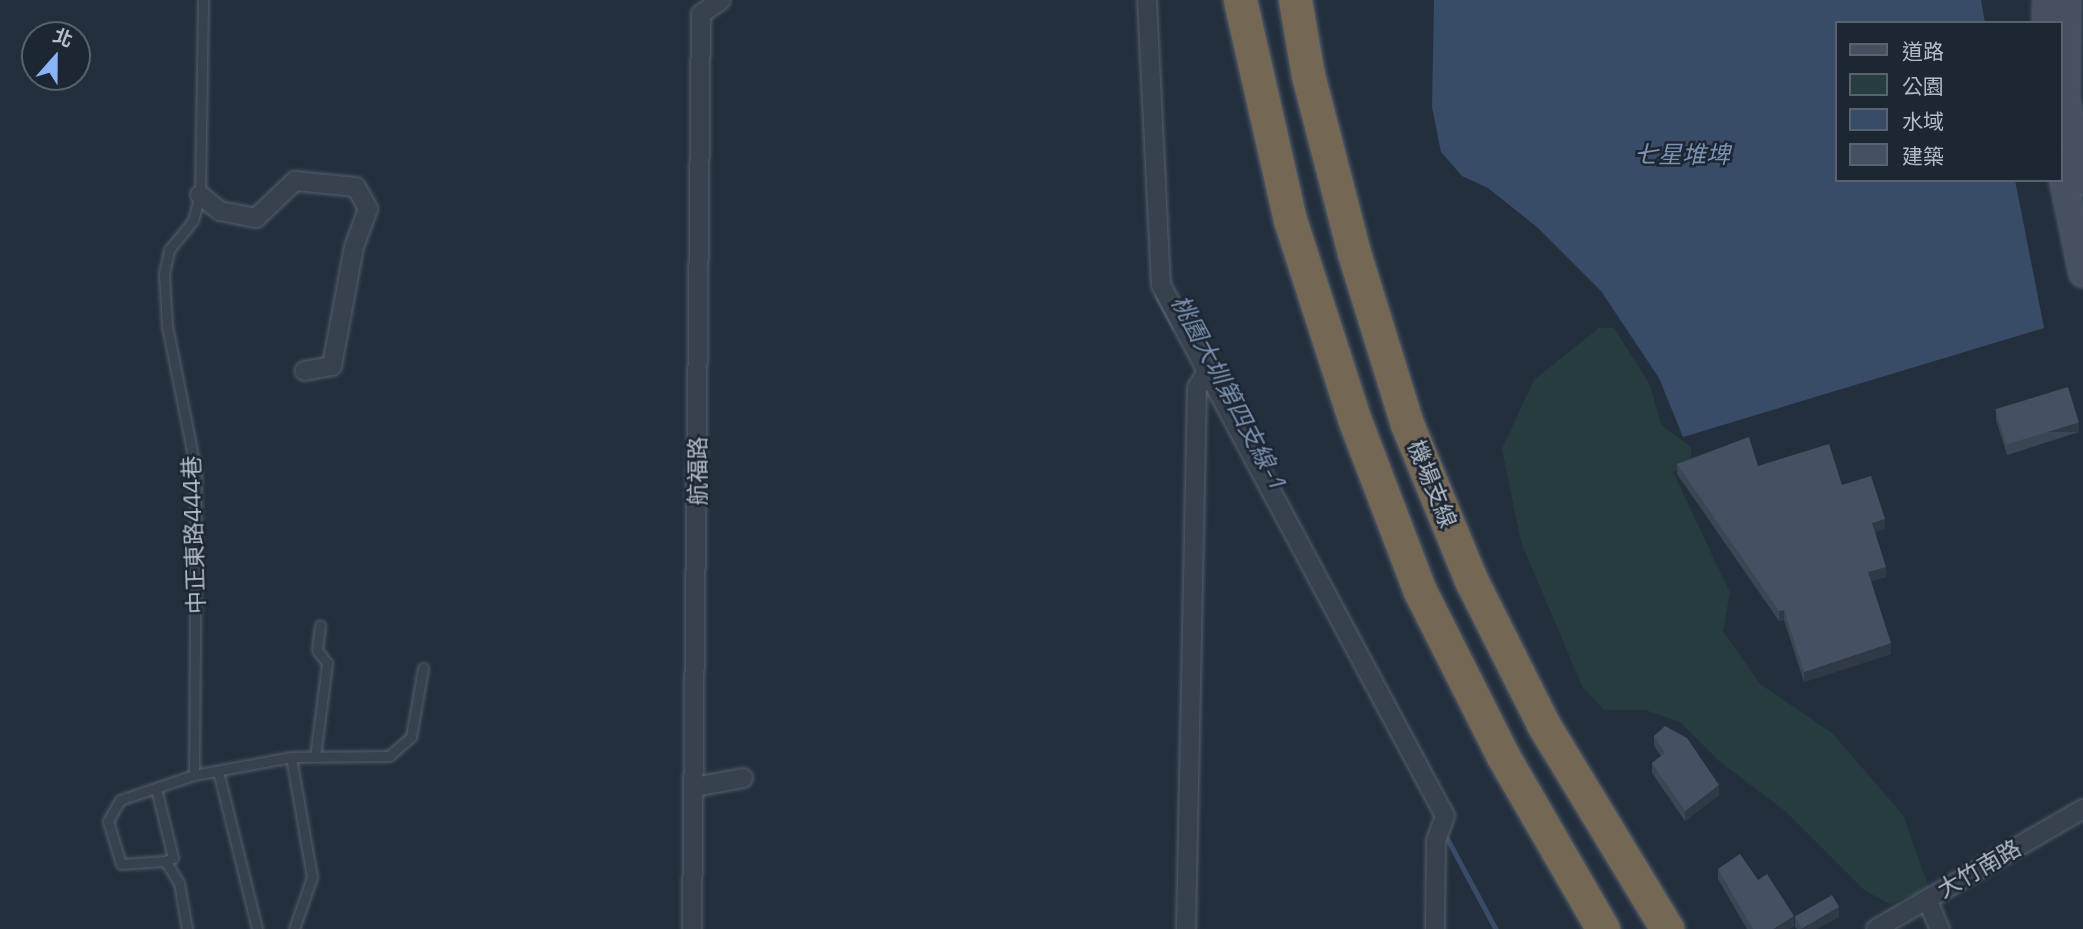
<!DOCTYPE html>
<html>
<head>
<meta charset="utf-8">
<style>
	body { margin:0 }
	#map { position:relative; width:2083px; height:929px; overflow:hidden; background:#242f3e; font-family:"Space Grotesk","Noto Sans TC",sans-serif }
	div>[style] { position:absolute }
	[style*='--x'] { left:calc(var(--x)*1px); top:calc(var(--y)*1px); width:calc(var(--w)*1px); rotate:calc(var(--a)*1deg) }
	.green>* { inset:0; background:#263c3f }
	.water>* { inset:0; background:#394c67 }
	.stream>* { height:4.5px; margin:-2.25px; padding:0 2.25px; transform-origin:2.25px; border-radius:2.25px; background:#394c67 }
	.roads { filter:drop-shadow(0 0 2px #565f6c) drop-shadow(0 0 2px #565f6c) }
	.service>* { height:9px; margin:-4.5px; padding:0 4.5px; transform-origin:4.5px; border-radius:4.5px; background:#38414e }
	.minor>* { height:18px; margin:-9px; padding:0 9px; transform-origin:9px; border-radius:9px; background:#38414e }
	.secondary>* { height:26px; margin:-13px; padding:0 13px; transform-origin:13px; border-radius:13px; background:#465061 }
	.motorway>* { height:33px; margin:-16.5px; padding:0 16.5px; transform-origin:16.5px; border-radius:16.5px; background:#746855 }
	.wall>* { inset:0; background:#3b4654 }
	.shaded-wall>* { inset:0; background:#303945; transform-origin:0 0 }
	.building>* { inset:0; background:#455162; transform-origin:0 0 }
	span { translate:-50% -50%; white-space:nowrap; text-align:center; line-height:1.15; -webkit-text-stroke:5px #1d2633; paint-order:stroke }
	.street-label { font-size:23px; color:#b4bcc9 }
	.water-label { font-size:24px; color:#7c92b1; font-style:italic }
	.legend { position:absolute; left:1835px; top:21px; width:228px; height:161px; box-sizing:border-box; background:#1d2633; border:2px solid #59626f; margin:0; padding:9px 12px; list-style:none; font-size:21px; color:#b4bcc9 }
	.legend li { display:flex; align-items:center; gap:14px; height:35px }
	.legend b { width:35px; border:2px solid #59626f }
	.north { position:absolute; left:21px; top:21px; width:70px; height:70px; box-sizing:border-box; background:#1d2633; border:2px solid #59626f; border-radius:50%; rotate:21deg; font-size:19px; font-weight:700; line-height:28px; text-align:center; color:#b4bcc9 }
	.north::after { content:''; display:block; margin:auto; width:24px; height:32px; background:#8ab4f8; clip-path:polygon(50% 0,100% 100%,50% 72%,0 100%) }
</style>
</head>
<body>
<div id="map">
	<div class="green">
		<i style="clip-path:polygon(1599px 328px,1614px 328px,1650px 385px,1661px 425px,1691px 447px,1691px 462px,1673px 472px,1730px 593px,1723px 631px,1760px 684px,1832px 733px,1903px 815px,1929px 888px,1890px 904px,1864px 890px,1784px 810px,1719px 761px,1680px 722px,1645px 710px,1604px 710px,1582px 686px,1521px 542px,1502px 449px,1534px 380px)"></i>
	</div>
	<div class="water">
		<i style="clip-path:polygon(1434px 0,1981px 0,1985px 23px,1836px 23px,1836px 180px,2015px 180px,2044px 328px,1683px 437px,1659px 378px,1601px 291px,1537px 227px,1488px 188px,1462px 176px,1441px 152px,1432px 107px)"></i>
	</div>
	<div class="stream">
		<i style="--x:1157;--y:296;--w:36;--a:62"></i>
		<i style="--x:1445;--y:834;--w:108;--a:61.8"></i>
	</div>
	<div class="roads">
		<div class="service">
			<i style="--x:291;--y:757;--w:122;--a:80.1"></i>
			<i style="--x:312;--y:877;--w:55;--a:109.1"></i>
			<i style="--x:315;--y:757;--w:95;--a:-82.7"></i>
			<i style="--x:327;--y:663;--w:16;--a:-128"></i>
			<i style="--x:317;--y:650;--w:25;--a:-83"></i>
			<i style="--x:218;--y:771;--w:163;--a:76.1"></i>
			<i style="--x:194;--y:775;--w:99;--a:-10.5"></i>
			<i style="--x:291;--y:757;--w:98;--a:-0.6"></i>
			<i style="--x:389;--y:756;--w:29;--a:-41"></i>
			<i style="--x:411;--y:737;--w:70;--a:-80.1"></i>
			<i style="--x:156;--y:788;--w:72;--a:76.3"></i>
			<i style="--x:173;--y:858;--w:9;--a:159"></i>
			<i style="--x:187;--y:929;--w:47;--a:-99.9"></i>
			<i style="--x:179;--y:883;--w:26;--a:-122"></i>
			<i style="--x:165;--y:861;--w:44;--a:176.1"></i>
			<i style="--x:121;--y:864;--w:45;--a:-106.8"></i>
			<i style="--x:108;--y:821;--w:24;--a:-60"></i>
			<i style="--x:120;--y:800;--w:78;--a:-18.7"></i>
			<i style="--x:194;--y:775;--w:304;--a:-89.6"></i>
			<i style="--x:196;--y:471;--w:148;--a:-101.3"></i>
			<i style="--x:167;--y:326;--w:52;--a:-93.3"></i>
			<i style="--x:164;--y:274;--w:25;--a:-78"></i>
			<i style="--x:169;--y:250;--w:38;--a:-51"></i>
			<i style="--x:193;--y:220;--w:26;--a:-74"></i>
			<i style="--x:200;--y:195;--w:195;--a:-89.1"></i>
		</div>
		<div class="minor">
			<i style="--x:1147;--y:0;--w:285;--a:87.2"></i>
			<i style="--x:1161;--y:285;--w:602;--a:61.86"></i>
			<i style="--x:1445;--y:816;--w:27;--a:110"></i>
			<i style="--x:1436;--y:841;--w:88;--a:90.7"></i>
			<i style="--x:200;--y:195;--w:26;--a:39"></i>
			<i style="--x:220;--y:211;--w:37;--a:11"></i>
			<i style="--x:256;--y:218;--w:54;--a:-43.5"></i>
			<i style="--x:295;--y:181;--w:61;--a:5.6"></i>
			<i style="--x:356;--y:187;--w:25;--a:61"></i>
			<i style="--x:368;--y:209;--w:40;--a:110.2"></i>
			<i style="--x:354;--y:247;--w:121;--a:100.5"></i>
			<i style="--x:332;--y:366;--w:28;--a:170"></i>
			<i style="--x:695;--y:787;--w:49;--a:-10.6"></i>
			<i style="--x:1927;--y:899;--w:33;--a:67"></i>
			<i style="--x:692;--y:929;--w:915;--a:-89.44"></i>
			<i style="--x:701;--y:14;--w:24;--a:-35"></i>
			<i style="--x:1186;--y:929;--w:541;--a:-88.84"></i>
			<i style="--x:1197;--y:388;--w:17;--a:-59"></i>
			<i style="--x:1876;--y:929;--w:239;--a:-30.1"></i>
		</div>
		<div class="secondary">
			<i style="--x:2067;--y:0;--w:99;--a:90.6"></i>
			<i style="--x:2066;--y:99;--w:84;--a:78.3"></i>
			<i style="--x:2046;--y:23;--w:23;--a:-88"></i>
			<i style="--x:2060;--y:164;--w:112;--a:78.2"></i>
		</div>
		<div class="motorway">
			<i style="--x:1240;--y:0;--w:226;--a:77.2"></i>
			<i style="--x:1290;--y:220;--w:211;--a:72.1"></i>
			<i style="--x:1355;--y:421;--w:182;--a:69.1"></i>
			<i style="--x:1420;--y:591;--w:185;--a:63.3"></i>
			<i style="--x:1503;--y:756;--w:200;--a:60"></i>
			<i style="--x:1295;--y:0;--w:76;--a:80.2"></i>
			<i style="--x:1308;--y:75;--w:184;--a:75.5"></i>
			<i style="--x:1354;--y:253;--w:179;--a:72.8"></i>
			<i style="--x:1407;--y:424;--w:169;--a:67.7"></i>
			<i style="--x:1471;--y:580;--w:161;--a:63.4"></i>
			<i style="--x:1543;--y:724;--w:240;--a:58.8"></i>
		</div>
	</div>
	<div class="wall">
		<i style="clip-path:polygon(1996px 410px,2079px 432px,2007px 455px,1996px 420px)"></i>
		<i style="clip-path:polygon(1677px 464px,1758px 466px,1842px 485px,1885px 529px,1875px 532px,1886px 577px,1871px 581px,1891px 654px,1804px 682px,1784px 620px,1779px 621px,1677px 474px)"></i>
		<i style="clip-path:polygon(1654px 736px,1719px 795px,1685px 821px,1652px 773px,1652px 763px,1661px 756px,1654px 746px)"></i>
		<i style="clip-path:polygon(1718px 869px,1758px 880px,1794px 926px,1789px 929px,1747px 929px,1718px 879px)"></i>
		<i style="clip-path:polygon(1795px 916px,1839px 917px,1817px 929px,1797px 929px,1795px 926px)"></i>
	</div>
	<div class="shaded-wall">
		<i style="left:2079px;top:422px;width:10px;height:76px;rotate:90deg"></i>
		<i style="clip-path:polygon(1885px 519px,1885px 529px,1872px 533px,1872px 523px)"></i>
		<i style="clip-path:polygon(1886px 567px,1886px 577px,1868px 582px,1868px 572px)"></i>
		<i style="clip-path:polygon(1784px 610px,1784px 620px,1779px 621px,1779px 611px)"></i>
		<i style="clip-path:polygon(1891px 643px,1891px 654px,1804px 682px,1804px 672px)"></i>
		<i style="clip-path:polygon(1719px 785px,1719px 795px,1685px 821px,1685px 811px)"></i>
		<i style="clip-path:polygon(1839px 907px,1839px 917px,1817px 929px,1802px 929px,1802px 928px)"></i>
		<i style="clip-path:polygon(1794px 916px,1794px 926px,1789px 929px,1773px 929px)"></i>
	</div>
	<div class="building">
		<i style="left:2068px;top:387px;width:37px;height:76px;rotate:73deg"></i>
		<i style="clip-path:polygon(1749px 437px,1758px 466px,1829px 444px,1842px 485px,1871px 476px,1885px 519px,1872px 523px,1886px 567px,1868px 572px,1891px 643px,1804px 672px,1784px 610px,1779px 611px,1677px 464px)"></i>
		<i style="clip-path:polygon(1665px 726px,1687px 738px,1719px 785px,1685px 811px,1652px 763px,1665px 753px,1654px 736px)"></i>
		<i style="clip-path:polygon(1740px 854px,1758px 880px,1767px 874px,1794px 916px,1773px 929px,1753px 929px,1718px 869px)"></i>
		<i style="left:1832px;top:895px;width:14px;height:43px;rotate:60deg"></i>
	</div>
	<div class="street-label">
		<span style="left:698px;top:471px;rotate:-90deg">航福路</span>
		<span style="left:1432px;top:484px;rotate:68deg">機場支線</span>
		<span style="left:194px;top:535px;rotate:-92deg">中正東路444巷</span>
		<span style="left:1979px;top:869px;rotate:-30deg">大竹南路</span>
	</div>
	<div class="water-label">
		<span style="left:1682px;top:155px">七星堆埤</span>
		<span style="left:1228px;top:391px;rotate:62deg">桃園大圳第四支線-1</span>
	</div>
	<ul class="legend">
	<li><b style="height:9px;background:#465061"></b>道路</li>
	<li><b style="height:19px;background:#263c3f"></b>公園</li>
	<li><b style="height:19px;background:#394c67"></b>水域</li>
	<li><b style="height:19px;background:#455162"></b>建築</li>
	</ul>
	<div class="north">北</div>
</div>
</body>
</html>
